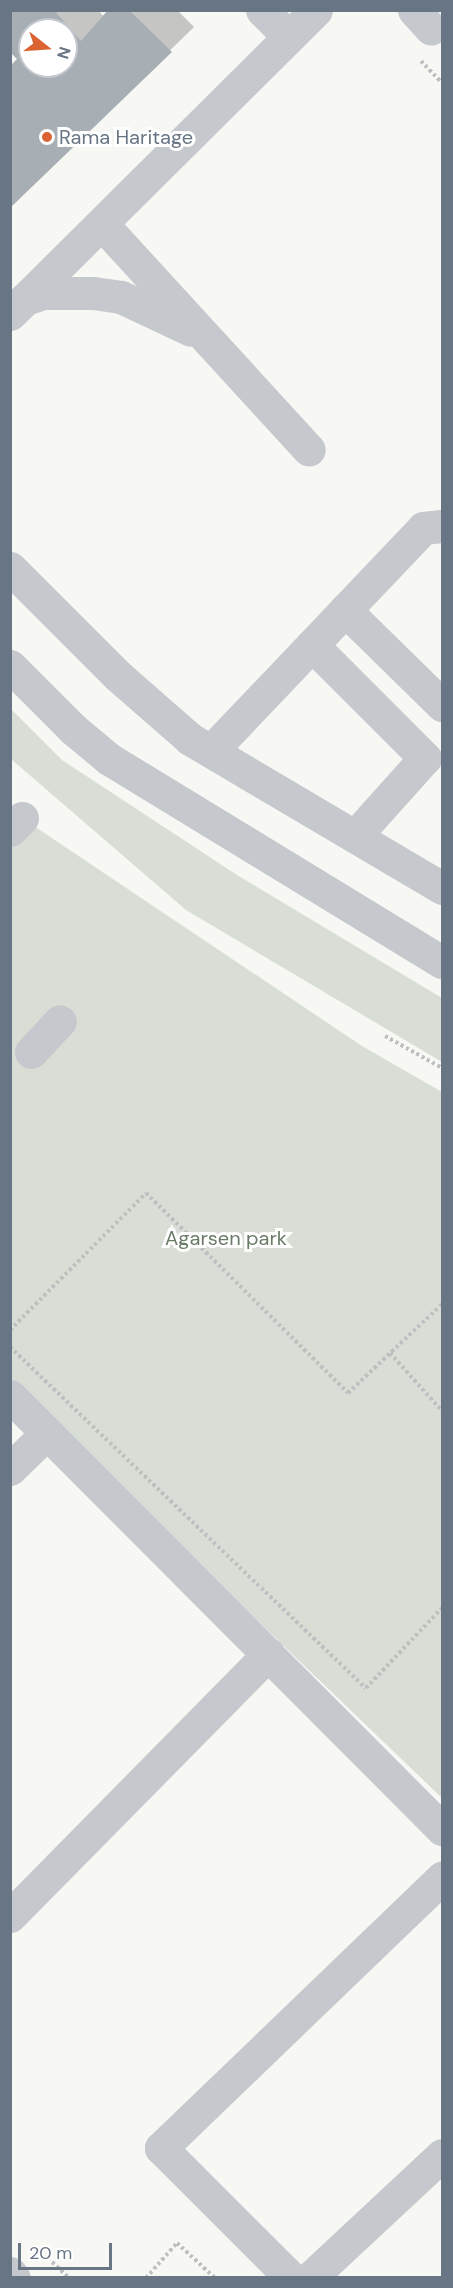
<!DOCTYPE html>
<html>
<head>
<meta charset="utf-8">
<style>
	body { margin:0 }
	#map { position:relative; width:453px; height:2288px; overflow:hidden; background:#f7f7f4; font-family:"DM Sans",sans-serif }
	div>[style] { position:absolute }
	[style*='--x'] { left:calc(var(--x)*1px); top:calc(var(--y)*1px); width:calc(var(--w)*1px); rotate:calc(var(--a)*1deg) }
	.green>* { inset:0; background:#d8ded5 }
	.shadow>* { inset:0; background:#0003 }
	.building>* { inset:0; background:#a7afb5 }
	.path>* { height:4px; margin-top:-2px; transform-origin:0; background:repeating-linear-gradient(90deg,#bdbfc1 0 3px,transparent 0 6px) }
	.minor>* { height:33px; margin:-16.5px; padding:0 16.5px; transform-origin:16.5px; border-radius:16.5px; background:#c5c8cc }
	.dots>* { width:16px; height:16px; translate:-50% -50%; box-sizing:border-box; border:3px solid #fff; border-radius:50% }
	span { translate:-50% -50%; white-space:nowrap; text-align:center; line-height:1.15; -webkit-text-stroke:6px #fff; paint-order:stroke }
	.poi-label { font-size:20px; color:#677584 }
	.left { translate:0 -50%; text-align:left }
	.park-label { font-size:20px; color:#697b66 }
	.frame { position:absolute; inset:0; border:12px solid #677584; pointer-events:none }
	.north { position:absolute; left:18px; top:18px; width:60px; height:60px; box-sizing:border-box; background:#fff; border:2px solid #c2c8ce; border-radius:50%; rotate:107deg; font-size:16px; font-weight:700; line-height:24px; text-align:center; color:#677584 }
	.north::after { content:''; display:block; margin:auto; width:21px; height:27px; background:#da6331; clip-path:polygon(50% 0,100% 100%,50% 72%,0 100%) }
	.scale { position:absolute; left:18px; top:2243px; width:94px; height:27px; box-sizing:border-box; border:3px solid #677584; border-top:0; padding-left:8px; font-size:18px; line-height:21px; white-space:nowrap; color:#677584; -webkit-text-stroke:4px #fff; paint-order:stroke }
</style>
</head>
<body>
<div id="map">
	<div class="green">
		<i style="clip-path:polygon(11px 709px,62px 760px,237px 875px,442px 998px,442px 1062px,186px 910px,11px 759px)"></i>
		<i style="clip-path:polygon(22px 818px,362px 1046px,442px 1092px,442px 1798px,11px 1384px,10px 831px)"></i>
	</div>
	<div class="shadow">
		<i style="clip-path:polygon(evenodd,10px 10px,98px 10px,104px 17px,110px 10px,177px 10px,194px 27px,10px 206px,19px 59px,10px 10px,30px 30px,66px 30px,66px 66px,30px 66px,30px 30px)"></i>
	</div>
	<div class="building">
		<i style="clip-path:polygon(evenodd,10px 10px,54px 10px,81px 41px,108px 10px,129px 10px,172px 52px,10px 208px,10px 66px,17px 59px,10px 52px,10px 10px,30px 30px,66px 30px,66px 66px,30px 66px,30px 30px)"></i>
	</div>
	<div class="path">
		<i style="--x:421;--y:61;--w:30;--a:46"></i>
		<i style="--x:385;--y:1036;--w:65;--a:29.3"></i>
		<i style="--x:10;--y:1330;--w:193;--a:-45.2"></i>
		<i style="--x:146;--y:1193;--w:284;--a:44.7"></i>
		<i style="--x:348;--y:1393;--w:129;--a:-43.4"></i>
		<i style="--x:10;--y:1347;--w:493;--a:43.8"></i>
		<i style="--x:366;--y:1688;--w:110;--a:-46.5"></i>
		<i style="--x:390;--y:1353;--w:78;--a:48.1"></i>
		<i style="--x:52;--y:2262;--w:23;--a:43"></i>
		<i style="--x:146;--y:2278;--w:47;--a:-48.5"></i>
		<i style="--x:177;--y:2243;--w:52;--a:42.6"></i>
	</div>
	<div class="minor">
		<i style="--x:262;--y:10;--w:38;--a:45"></i>
		<i style="--x:414;--y:10;--w:25;--a:48"></i>
		<i style="--x:102;--y:224;--w:306;--a:47.5"></i>
		<i style="--x:25;--y:299;--w:19;--a:-18"></i>
		<i style="--x:43;--y:293;--w:50;--a:0"></i>
		<i style="--x:93;--y:293;--w:28;--a:8"></i>
		<i style="--x:121;--y:297;--w:77;--a:25.2"></i>
		<i style="--x:10;--y:314;--w:431;--a:-44.8"></i>
		<i style="--x:10;--y:568;--w:151;--a:45"></i>
		<i style="--x:117;--y:675;--w:97;--a:41.2"></i>
		<i style="--x:190;--y:739;--w:293;--a:30.6"></i>
		<i style="--x:345;--y:610;--w:136;--a:44.4"></i>
		<i style="--x:312;--y:645;--w:160;--a:45"></i>
		<i style="--x:425;--y:758;--w:105;--a:131.9"></i>
		<i style="--x:10;--y:666;--w:89;--a:45"></i>
		<i style="--x:73;--y:729;--w:47;--a:39.8"></i>
		<i style="--x:109;--y:759;--w:390;--a:31.4"></i>
		<i style="--x:211;--y:751;--w:308;--a:-46.4"></i>
		<i style="--x:423;--y:528;--w:19;--a:-6"></i>
		<i style="--x:10;--y:830;--w:17;--a:-45"></i>
		<i style="--x:31;--y:1052;--w:42;--a:-46.9"></i>
		<i style="--x:10;--y:1396;--w:612;--a:45.07"></i>
		<i style="--x:10;--y:1469;--w:52;--a:-44.2"></i>
		<i style="--x:10;--y:1916;--w:368;--a:-45.4"></i>
		<i style="--x:10;--y:2273;--w:6;--a:51"></i>
		<i style="--x:291;--y:2278;--w:184;--a:-135"></i>
		<i style="--x:161;--y:2148;--w:390;--a:-43.9"></i>
		<i style="--x:310;--y:2278;--w:180;--a:-43"></i>
	</div>
	<div class="dots">
		<i style="left:47px;top:137px;background:#da6331"></i>
	</div>
	<div class="poi-label">
		<span class="left" style="left:59px;top:137px">Rama Haritage</span>
	</div>
	<div class="park-label">
		<span style="left:226px;top:1238px">Agarsen park</span>
	</div>
	<div class="frame"></div>
	<div class="north">N</div>
	<div class="scale">20 m</div>
</div>
</body>
</html>
